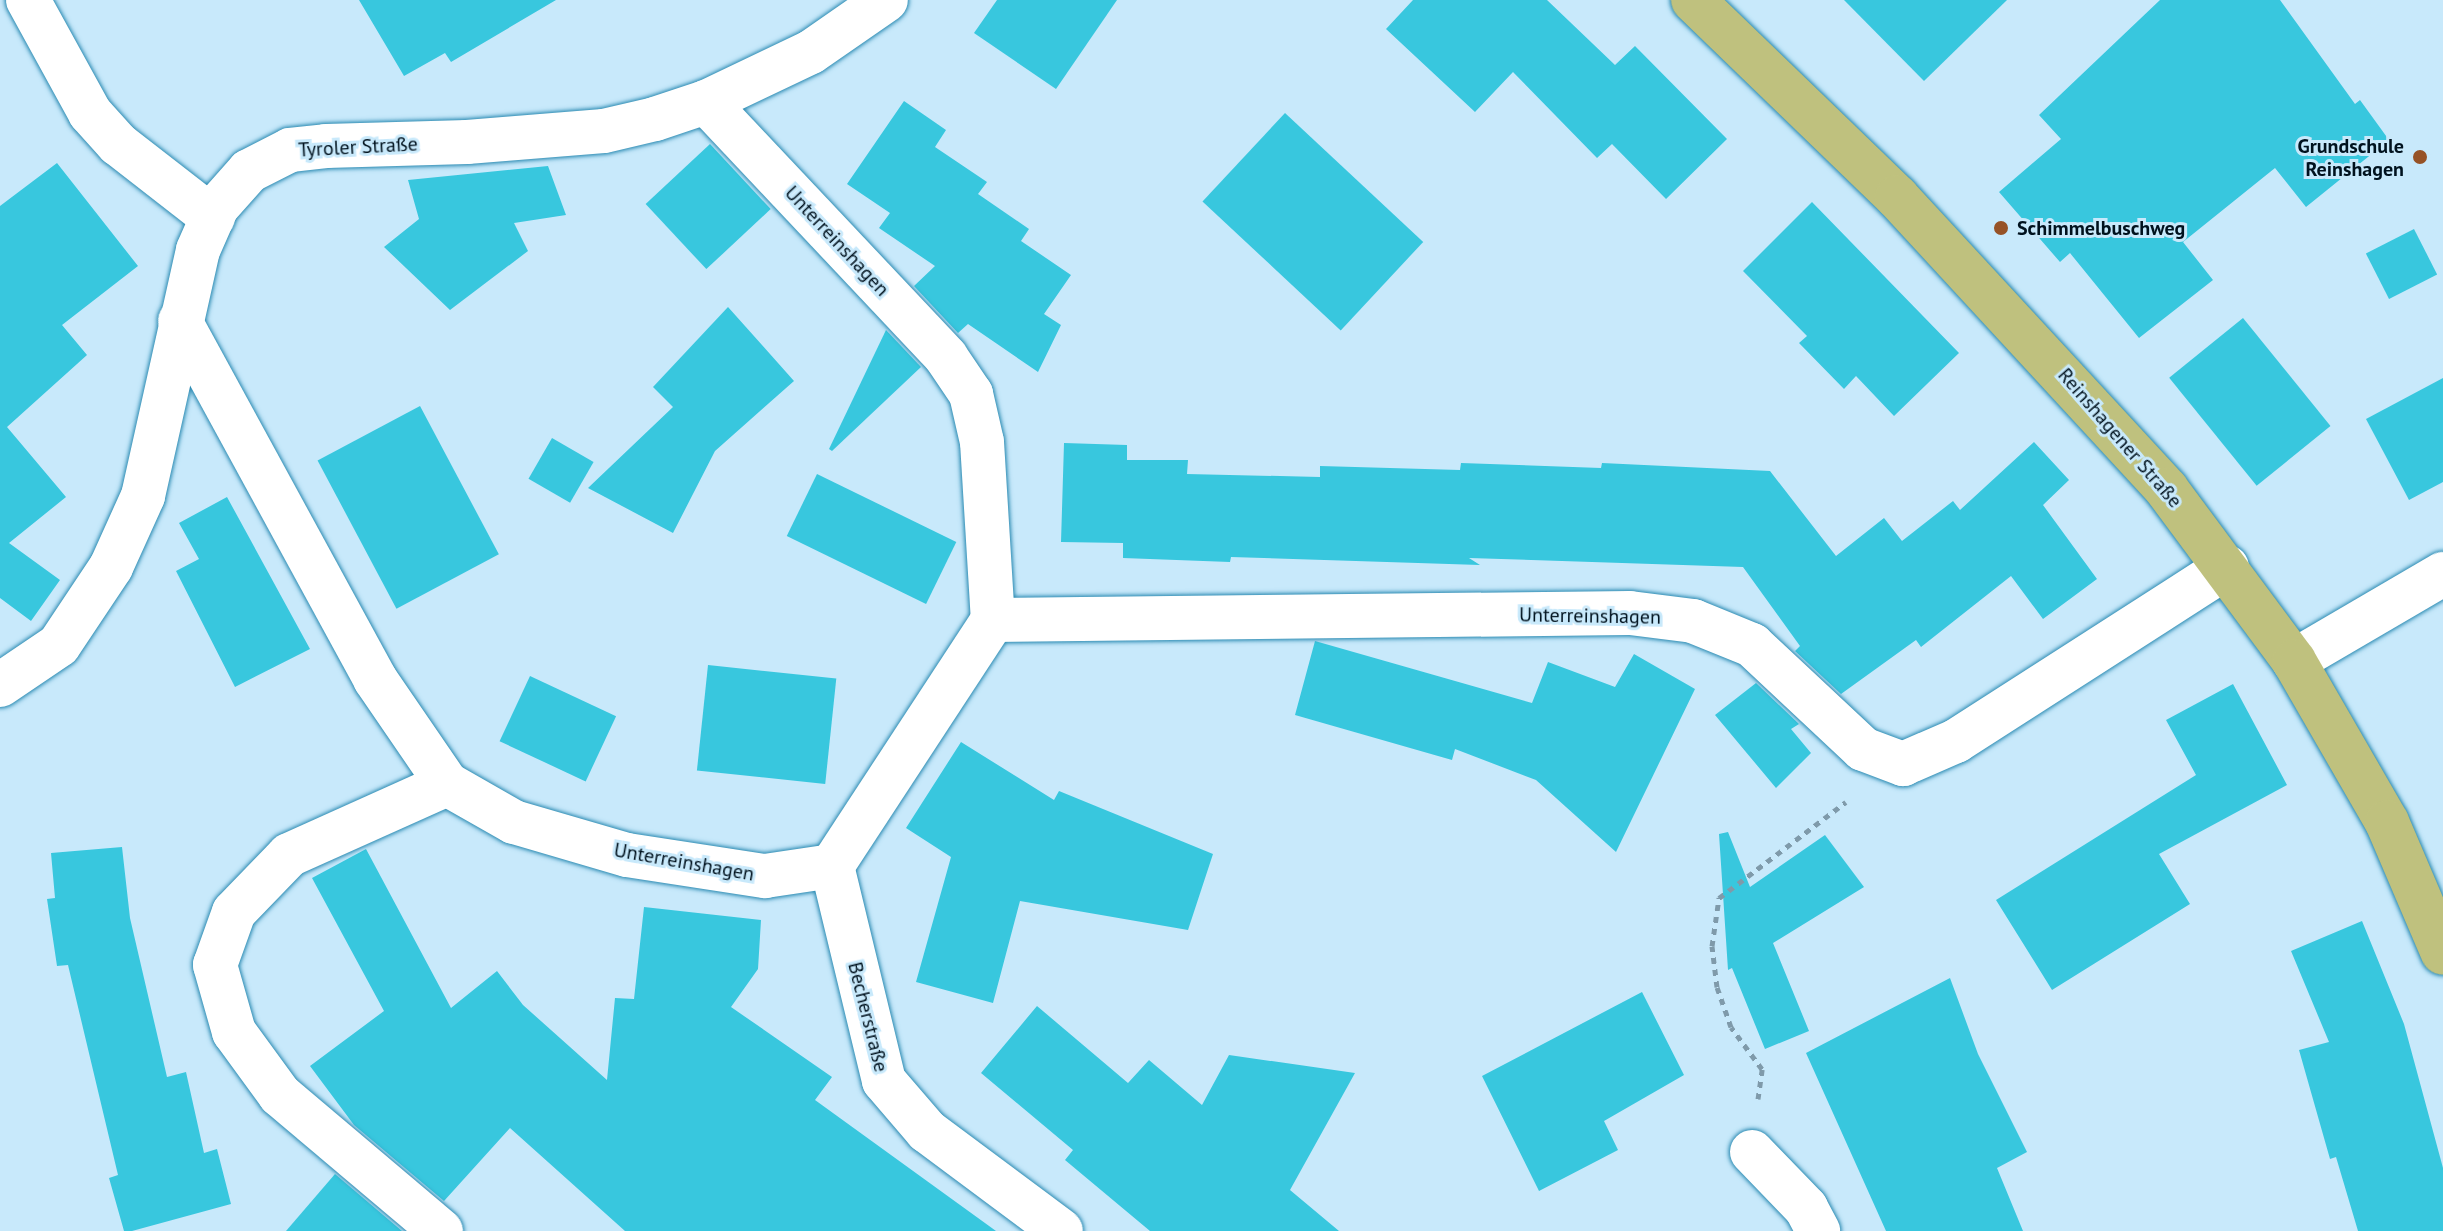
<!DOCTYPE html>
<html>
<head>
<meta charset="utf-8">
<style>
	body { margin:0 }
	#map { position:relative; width:2443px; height:1231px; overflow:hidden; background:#c8e9fb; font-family:"PT Sans",sans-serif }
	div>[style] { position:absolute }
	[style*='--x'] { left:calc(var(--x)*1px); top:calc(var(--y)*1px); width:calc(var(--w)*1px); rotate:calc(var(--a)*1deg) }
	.building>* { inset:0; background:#38c7de; transform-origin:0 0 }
	.path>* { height:5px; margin-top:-2.5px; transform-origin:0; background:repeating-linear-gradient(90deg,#7f9aaa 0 6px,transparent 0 12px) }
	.roads { filter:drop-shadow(0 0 2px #2a8ab2) drop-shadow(0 0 2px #2a8ab2) }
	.minor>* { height:44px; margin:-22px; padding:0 22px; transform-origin:22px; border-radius:22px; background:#fff }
	.major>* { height:44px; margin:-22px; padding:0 22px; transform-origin:22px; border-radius:22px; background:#bfc17e }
	.dots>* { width:22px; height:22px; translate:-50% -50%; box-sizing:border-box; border:4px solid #c8e9fb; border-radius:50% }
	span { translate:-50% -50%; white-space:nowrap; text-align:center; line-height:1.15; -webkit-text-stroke:6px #c8e9fb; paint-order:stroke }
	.poi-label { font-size:20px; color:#00121e; font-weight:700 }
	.right { translate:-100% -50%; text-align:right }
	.left { translate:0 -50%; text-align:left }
	.street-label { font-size:20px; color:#00121e }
</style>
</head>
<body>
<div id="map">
	<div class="building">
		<i style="clip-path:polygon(359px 0,556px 0,451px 62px,445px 53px,404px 76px)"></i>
		<i style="clip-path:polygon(997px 0,1117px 0,1056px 89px,974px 33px)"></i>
		<i style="clip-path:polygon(1413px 0,1547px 0,1615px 65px,1635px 46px,1727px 139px,1666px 199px,1612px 144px,1597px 158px,1513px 72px,1475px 112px,1386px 29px)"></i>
		<i style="clip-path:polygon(1844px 0,2007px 0,1924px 81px)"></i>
		<i style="clip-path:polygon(2160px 0,2280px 0,2355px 104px,2360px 100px,2389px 140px,2306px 207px,2275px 168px,2183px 242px,2213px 280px,2139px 338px,2070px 253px,2060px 262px,1999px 192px,2061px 139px,2039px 115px)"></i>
		<i style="clip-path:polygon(904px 101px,946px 130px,935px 147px,987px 182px,978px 194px,1029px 229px,1021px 241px,1071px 275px,1044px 314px,1061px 325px,1038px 372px,968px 324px,958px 333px,914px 286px,935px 266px,879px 228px,890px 213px,847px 184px)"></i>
		<i style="left:1285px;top:113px;width:189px;height:121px;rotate:43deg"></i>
		<i style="left:710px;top:144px;width:89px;height:88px;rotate:47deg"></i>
		<i style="clip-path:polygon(57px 163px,138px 266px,62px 325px,87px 355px,7px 427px,66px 497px,9px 543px,60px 580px,31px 621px,0 598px,0 206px)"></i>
		<i style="clip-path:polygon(548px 166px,566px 215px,514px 223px,528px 251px,450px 310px,384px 247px,419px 219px,408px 180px)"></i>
		<i style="clip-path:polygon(1812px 202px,1959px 353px,1894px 416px,1856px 376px,1844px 389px,1799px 343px,1807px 336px,1743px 271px)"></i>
		<i style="left:2414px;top:229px;width:51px;height:54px;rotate:63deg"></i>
		<i style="clip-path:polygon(728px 307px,794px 381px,715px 451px,673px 533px,588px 488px,673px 407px,653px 387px)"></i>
		<i style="left:2243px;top:318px;width:139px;height:95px;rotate:51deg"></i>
		<i style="clip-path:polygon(886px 330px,921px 367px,832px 451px,829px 449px)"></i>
		<i style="clip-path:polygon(2443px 378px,2443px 482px,2409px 500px,2366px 419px)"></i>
		<i style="left:420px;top:406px;width:168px;height:116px;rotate:62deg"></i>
		<i style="left:552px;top:438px;width:48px;height:47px;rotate:30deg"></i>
		<i style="clip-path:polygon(2034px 442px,2069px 480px,2043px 505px,2097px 579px,2043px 619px,2011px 576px,1921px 647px,1916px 640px,1841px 694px,1795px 651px,1800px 646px,1743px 567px,1469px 558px,1480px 565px,1231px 557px,1230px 562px,1123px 558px,1123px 543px,1061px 542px,1064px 443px,1127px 445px,1127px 460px,1188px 460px,1187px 474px,1320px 477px,1320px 466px,1460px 470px,1461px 463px,1601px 468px,1602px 463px,1770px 471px,1836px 556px,1884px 518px,1902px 541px,1953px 501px,1960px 510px)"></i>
		<i style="left:817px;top:474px;width:155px;height:69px;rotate:26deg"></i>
		<i style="clip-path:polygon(227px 497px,310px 649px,235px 687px,176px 571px,199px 559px,179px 523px)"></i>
		<i style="clip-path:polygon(1315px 641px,1532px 703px,1548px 662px,1615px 687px,1634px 654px,1695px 689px,1616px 852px,1536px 780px,1455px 749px,1452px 760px,1295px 715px)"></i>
		<i style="left:708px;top:665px;width:129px;height:106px;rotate:6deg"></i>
		<i style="left:530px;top:676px;width:95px;height:72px;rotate:25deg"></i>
		<i style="clip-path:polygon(1756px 683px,1799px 724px,1791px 729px,1811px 753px,1776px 788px,1715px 715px)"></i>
		<i style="clip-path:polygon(2233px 684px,2287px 785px,2159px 854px,2190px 904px,2052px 990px,1996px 900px,2196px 775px,2166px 720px)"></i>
		<i style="clip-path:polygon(961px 742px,1054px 800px,1059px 791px,1213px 854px,1188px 930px,1020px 901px,993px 1003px,916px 982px,951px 857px,906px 828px)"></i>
		<i style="clip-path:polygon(1728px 832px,1750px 887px,1825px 835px,1864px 887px,1773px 943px,1809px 1031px,1765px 1049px,1732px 968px,1728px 970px,1719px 834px)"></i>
		<i style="clip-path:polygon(122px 847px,130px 918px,167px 1077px,186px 1072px,204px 1153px,217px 1149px,231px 1204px,132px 1231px,124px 1231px,109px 1178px,118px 1175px,68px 965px,57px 966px,47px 899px,55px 898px,51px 853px)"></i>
		<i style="clip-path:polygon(366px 849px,451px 1008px,497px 971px,523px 1005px,607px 1080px,615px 998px,634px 999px,644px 907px,761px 920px,758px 969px,731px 1007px,832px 1077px,815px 1100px,996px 1231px,625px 1231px,510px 1128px,444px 1201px,354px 1125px,310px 1066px,384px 1011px,312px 878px)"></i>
		<i style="clip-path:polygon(2362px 921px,2404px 1024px,2443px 1168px,2443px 1231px,2358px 1231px,2336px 1157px,2330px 1159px,2299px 1050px,2329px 1042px,2291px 951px)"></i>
		<i style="clip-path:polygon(1950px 978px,1978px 1054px,2027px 1152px,1997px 1168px,2023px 1231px,1886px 1231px,1806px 1053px)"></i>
		<i style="clip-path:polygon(1642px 992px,1684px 1075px,1604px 1121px,1618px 1150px,1539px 1191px,1482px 1076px)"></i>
		<i style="clip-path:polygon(1037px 1006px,1128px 1083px,1149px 1060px,1202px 1105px,1229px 1055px,1355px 1073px,1290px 1190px,1339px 1231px,1150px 1231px,1065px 1160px,1073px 1150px,981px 1073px)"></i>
		<i style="clip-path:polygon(335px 1174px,402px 1231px,286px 1231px)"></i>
	</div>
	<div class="path">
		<i style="--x:1758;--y:1099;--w:30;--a:-82"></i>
		<i style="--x:1762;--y:1069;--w:52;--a:-126.4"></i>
		<i style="--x:1731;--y:1027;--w:42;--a:-109.3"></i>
		<i style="--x:1717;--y:987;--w:41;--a:-97"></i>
		<i style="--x:1712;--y:946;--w:49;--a:-81.7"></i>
		<i style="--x:1719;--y:898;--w:159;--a:-37.1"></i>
	</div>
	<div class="roads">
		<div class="minor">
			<i style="--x:28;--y:0;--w:129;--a:61.2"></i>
			<i style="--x:90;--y:113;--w:42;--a:47.9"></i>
			<i style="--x:118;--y:144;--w:120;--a:37.9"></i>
			<i style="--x:706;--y:102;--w:350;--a:46.7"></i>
			<i style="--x:946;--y:357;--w:45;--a:56"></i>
			<i style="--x:971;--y:394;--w:49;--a:77.1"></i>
			<i style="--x:982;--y:442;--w:178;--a:86.5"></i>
			<i style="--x:993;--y:620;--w:637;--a:-0.63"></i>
			<i style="--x:1630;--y:613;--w:64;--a:7.2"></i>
			<i style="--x:1693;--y:621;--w:64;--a:22.1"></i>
			<i style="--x:1752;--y:645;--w:152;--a:43.1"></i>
			<i style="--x:1863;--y:749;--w:43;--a:20.6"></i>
			<i style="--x:1903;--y:764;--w:58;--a:-23.5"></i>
			<i style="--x:1956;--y:741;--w:322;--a:-32.7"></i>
			<i style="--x:180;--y:321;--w:408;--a:61.4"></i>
			<i style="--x:375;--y:679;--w:127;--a:55.6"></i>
			<i style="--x:447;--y:784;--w:77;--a:29.6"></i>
			<i style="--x:514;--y:822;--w:118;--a:16.3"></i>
			<i style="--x:627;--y:855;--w:140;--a:8.7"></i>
			<i style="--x:765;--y:876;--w:68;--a:-8.5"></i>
			<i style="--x:832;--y:866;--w:294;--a:-56.8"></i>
			<i style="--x:2294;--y:661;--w:173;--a:-30.3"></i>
			<i style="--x:0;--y:685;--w:71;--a:-34.1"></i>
			<i style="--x:59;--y:645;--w:94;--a:-56.3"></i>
			<i style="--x:111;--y:567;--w:78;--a:-65.7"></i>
			<i style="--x:143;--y:496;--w:252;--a:-77.4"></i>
			<i style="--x:198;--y:250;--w:47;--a:-66.2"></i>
			<i style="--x:217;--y:207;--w:48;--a:-48.4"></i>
			<i style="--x:249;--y:171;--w:46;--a:-27.1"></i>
			<i style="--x:290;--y:150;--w:36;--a:-6"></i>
			<i style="--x:326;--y:146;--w:141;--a:-1.6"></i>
			<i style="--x:467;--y:142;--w:137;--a:-4.6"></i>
			<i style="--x:604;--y:131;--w:52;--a:-13.2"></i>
			<i style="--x:655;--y:119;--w:54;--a:-18.4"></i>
			<i style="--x:706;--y:102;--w:116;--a:-25.5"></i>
			<i style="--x:811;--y:52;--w:91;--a:-34.7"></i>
			<i style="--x:832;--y:866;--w:221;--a:76.4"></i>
			<i style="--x:884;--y:1081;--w:66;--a:49.3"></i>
			<i style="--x:927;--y:1131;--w:167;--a:36.7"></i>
			<i style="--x:1752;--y:1152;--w:78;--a:46"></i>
			<i style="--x:1806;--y:1208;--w:26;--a:62"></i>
			<i style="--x:441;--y:1231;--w:211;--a:-139.8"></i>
			<i style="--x:280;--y:1095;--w:78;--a:-126.1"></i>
			<i style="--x:234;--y:1032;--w:70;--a:-105.8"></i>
			<i style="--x:215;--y:965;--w:56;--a:-70.3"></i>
			<i style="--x:234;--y:912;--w:79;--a:-46"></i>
			<i style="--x:289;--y:855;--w:173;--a:-24.2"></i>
		</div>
		<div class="major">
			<i style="--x:1693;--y:0;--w:284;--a:44"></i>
			<i style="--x:1897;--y:197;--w:398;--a:47.3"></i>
			<i style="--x:2167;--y:490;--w:213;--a:53.4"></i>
			<i style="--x:2294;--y:661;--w:186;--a:60"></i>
			<i style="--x:2387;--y:822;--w:142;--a:66.9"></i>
		</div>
	</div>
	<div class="dots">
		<i style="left:2420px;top:157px;background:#965226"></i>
		<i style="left:2001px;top:228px;background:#965226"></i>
	</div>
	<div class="poi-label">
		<span class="right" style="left:2404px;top:158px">Grundschule<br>Reinshagen</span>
		<span class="left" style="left:2017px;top:228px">Schimmelbuschweg</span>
	</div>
	<div class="street-label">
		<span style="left:358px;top:147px;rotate:-3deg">Tyroler Straße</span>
		<span style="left:837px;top:241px;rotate:47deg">Unterreinshagen</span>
		<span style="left:2120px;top:438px;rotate:49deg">Reinshagener Straße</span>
		<span style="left:1590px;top:616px;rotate:1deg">Unterreinshagen</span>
		<span style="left:684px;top:862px;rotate:10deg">Unterreinshagen</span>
		<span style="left:868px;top:1017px;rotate:76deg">Becherstraße</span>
	</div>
</div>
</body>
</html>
